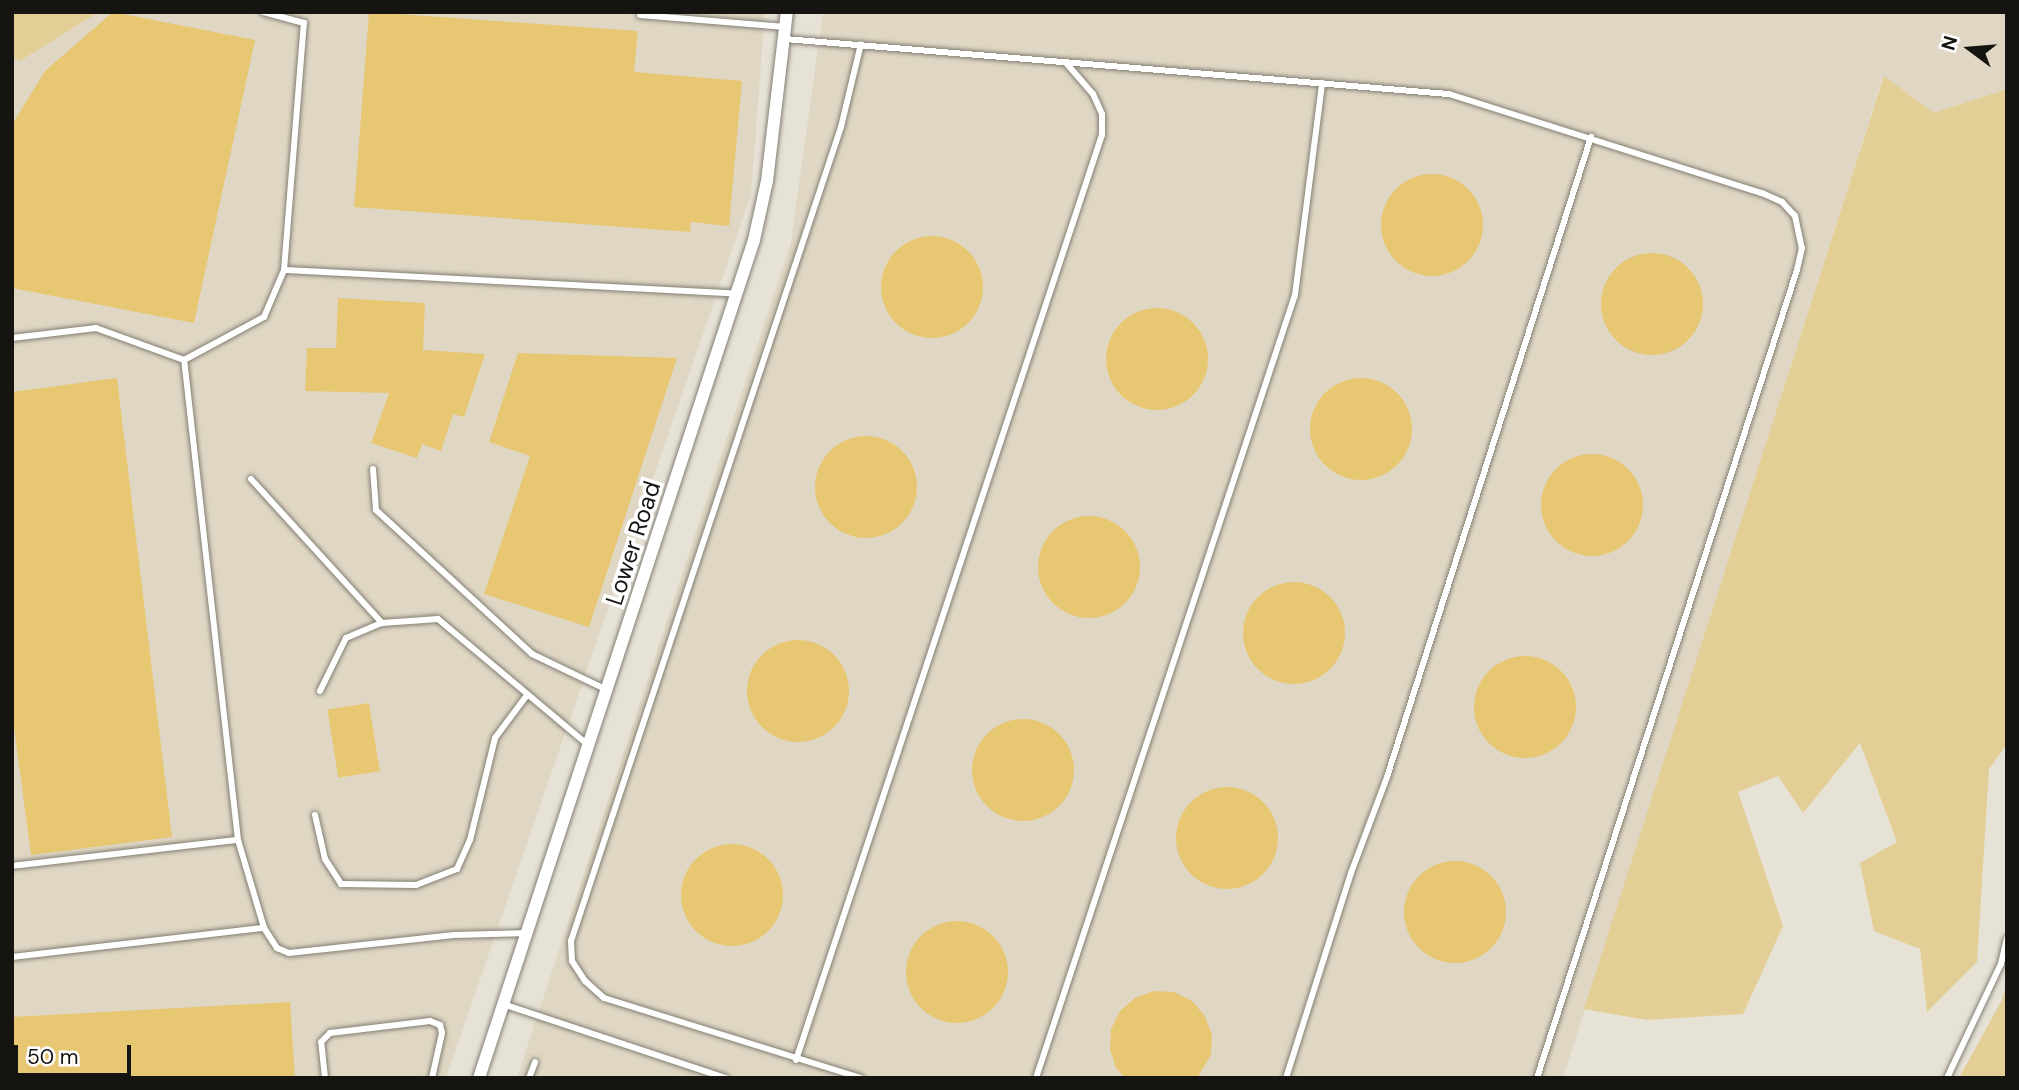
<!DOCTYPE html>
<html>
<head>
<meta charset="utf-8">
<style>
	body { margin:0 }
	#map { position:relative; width:2019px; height:1090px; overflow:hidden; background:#e7e2d6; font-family:"DM Sans",sans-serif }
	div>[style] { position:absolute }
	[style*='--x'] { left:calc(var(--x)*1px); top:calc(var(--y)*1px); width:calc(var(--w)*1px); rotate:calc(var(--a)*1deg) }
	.built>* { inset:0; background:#dfd7c4 }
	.green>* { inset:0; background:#e3ce96 }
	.building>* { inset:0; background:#e7c772; transform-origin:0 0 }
	.round { border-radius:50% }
	.roads { filter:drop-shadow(0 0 2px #837f74) drop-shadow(0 0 2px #837f74) }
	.service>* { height:6px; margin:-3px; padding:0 3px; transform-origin:3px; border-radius:3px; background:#fff }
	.minor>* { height:12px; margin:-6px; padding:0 6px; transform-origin:6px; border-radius:6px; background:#fff }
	span { translate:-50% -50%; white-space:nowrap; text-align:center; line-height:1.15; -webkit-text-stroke:7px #fff; paint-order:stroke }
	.street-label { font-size:24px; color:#151410 }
	.frame { position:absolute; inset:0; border:14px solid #151410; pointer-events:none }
	.north { position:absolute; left:1935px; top:14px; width:70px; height:70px; -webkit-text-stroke:5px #fff; paint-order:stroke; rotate:286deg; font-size:19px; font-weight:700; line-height:28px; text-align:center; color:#151410 }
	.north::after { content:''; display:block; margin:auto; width:24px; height:32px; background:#151410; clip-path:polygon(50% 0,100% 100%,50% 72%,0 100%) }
	.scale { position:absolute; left:14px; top:1045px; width:117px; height:32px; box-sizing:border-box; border:4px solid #151410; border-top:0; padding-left:9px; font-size:21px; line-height:24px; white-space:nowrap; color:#151410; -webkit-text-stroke:5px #fff; paint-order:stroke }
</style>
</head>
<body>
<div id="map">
	<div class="built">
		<i style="clip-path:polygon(99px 12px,765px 12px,751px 195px,446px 1078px,12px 1078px,12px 58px,20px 61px)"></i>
		<i style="clip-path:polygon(823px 12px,2007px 12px,2007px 89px,1934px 113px,1883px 77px,1563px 1078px,517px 1078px,791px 242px)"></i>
	</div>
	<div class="green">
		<i style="clip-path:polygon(12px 12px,99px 12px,20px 61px,12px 57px)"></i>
		<i style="clip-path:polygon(1884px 76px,1934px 113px,2007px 89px,2007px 744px,1989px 769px,1977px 962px,1927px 1012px,1920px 949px,1874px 931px,1860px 863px,1897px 842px,1860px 743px,1803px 813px,1778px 776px,1738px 792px,1783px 926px,1743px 1014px,1647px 1020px,1584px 1009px)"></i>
		<i style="clip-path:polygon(2007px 981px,2007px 1078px,1959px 1078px,2002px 1000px)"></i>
	</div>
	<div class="building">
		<i style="clip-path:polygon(113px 12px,255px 40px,194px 323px,12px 288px,12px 125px,45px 71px)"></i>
		<i style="clip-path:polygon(369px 12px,638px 31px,634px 72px,742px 81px,729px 226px,691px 222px,690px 232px,354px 207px)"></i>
		<i class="round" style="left:1381px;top:174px;width:102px;height:102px"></i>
		<i class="round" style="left:881px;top:236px;width:102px;height:102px"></i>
		<i class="round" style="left:1601px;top:253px;width:102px;height:102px"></i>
		<i style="clip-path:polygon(338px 298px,425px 303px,423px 350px,485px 354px,464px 417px,453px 414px,441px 451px,422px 444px,417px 458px,371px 443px,389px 393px,305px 391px,307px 348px,336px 348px)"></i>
		<i class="round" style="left:1106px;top:308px;width:102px;height:102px"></i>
		<i style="clip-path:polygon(518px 353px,677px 358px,589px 627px,484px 594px,530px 456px,489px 442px)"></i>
		<i style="clip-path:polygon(117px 378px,172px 837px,31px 855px,12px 712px,12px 392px)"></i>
		<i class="round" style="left:1310px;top:378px;width:102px;height:102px"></i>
		<i class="round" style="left:815px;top:436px;width:102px;height:102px"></i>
		<i class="round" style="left:1541px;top:454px;width:102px;height:102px"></i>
		<i class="round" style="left:1038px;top:516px;width:102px;height:102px"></i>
		<i class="round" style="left:1243px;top:582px;width:102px;height:102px"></i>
		<i class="round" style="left:747px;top:640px;width:102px;height:102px"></i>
		<i class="round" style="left:1474px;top:656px;width:102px;height:102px"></i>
		<i style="left:369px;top:703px;width:69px;height:42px;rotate:81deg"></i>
		<i class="round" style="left:972px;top:719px;width:102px;height:102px"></i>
		<i class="round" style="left:1176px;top:787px;width:102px;height:102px"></i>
		<i class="round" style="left:681px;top:844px;width:102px;height:102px"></i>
		<i class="round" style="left:1404px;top:861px;width:102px;height:102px"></i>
		<i class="round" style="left:906px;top:921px;width:102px;height:102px"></i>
		<i style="clip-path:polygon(1154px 991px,1174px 992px,1192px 1001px,1205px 1016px,1212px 1035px,1211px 1055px,1197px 1078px,1125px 1078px,1116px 1068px,1110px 1049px,1111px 1029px,1120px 1011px,1135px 998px)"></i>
		<i style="clip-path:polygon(290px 1002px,295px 1078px,12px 1078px,12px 1017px)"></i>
	</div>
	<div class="roads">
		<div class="service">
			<i style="--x:640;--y:15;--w:146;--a:4.7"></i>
			<i style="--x:785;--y:39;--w:666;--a:4.74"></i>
			<i style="--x:1449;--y:94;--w:328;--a:17.6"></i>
			<i style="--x:1762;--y:193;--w:22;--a:24"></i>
			<i style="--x:1782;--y:202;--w:19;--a:47"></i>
			<i style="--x:1795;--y:216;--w:33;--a:78"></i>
			<i style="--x:1802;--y:248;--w:23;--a:103"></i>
			<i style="--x:1797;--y:270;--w:849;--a:107.84"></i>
			<i style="--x:284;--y:270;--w:453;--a:3"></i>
			<i style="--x:12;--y:338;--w:85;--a:-6.8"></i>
			<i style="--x:96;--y:328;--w:94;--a:20"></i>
			<i style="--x:184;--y:360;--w:91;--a:-28.3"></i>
			<i style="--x:264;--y:317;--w:51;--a:-66.9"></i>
			<i style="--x:284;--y:270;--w:248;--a:-85.4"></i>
			<i style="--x:304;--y:23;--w:42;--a:-165"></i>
			<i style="--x:373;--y:469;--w:41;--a:85.8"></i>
			<i style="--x:376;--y:510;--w:212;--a:42.7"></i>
			<i style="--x:532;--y:654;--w:83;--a:25.6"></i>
			<i style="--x:251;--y:479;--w:195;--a:47.7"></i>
			<i style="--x:382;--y:623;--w:56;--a:-4.1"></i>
			<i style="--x:438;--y:619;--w:194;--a:40"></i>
			<i style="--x:320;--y:691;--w:59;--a:-63.9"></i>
			<i style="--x:346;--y:638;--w:39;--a:-23"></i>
			<i style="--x:315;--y:815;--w:45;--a:77.2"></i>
			<i style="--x:325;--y:859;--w:30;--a:57"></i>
			<i style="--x:341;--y:884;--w:75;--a:0.8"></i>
			<i style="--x:416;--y:885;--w:44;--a:-21.3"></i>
			<i style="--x:457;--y:869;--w:32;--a:-66"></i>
			<i style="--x:470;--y:840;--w:105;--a:-76.2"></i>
			<i style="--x:495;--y:738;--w:54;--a:-53.3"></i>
			<i style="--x:238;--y:840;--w:92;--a:73.5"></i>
			<i style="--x:264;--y:928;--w:24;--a:57"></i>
			<i style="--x:277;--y:948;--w:13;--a:23"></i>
			<i style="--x:289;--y:953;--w:166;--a:-6.2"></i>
			<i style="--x:454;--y:935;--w:73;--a:-1.6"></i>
			<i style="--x:12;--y:866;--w:227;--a:-6.6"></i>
			<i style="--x:238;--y:840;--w:483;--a:-96.4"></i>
			<i style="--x:12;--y:957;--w:254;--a:-6.6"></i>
			<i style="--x:503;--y:1004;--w:235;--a:18.4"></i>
			<i style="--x:796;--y:1060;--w:974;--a:-71.7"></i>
			<i style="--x:1102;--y:135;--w:21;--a:-90"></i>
			<i style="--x:1102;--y:114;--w:22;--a:-114"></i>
			<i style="--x:1093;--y:94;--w:40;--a:-131"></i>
			<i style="--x:325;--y:1078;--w:36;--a:-96"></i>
			<i style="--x:321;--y:1042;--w:13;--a:-45"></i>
			<i style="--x:330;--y:1033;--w:101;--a:-6.8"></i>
			<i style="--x:430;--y:1021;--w:11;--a:22"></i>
			<i style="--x:440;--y:1025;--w:8;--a:76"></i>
			<i style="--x:442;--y:1033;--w:46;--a:102.5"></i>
			<i style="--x:529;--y:1078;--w:17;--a:-69"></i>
			<i style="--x:861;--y:1078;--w:269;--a:-162.7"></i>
			<i style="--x:604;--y:998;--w:25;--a:-138"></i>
			<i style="--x:585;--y:981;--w:24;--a:-123"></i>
			<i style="--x:572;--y:961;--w:20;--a:-93"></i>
			<i style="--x:571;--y:941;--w:858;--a:-71.65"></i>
			<i style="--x:841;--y:127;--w:85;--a:-76.5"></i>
			<i style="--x:1036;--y:1078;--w:825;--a:-71.7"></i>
			<i style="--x:1295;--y:295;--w:214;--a:-82.7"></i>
			<i style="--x:1286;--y:1078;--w:215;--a:-72.4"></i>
			<i style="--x:1351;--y:873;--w:103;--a:-69.4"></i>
			<i style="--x:1387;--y:777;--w:672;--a:-72.32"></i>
			<i style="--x:1947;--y:1078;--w:126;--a:-64.7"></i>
			<i style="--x:2001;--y:964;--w:26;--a:-77"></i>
		</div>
		<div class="minor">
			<i style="--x:479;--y:1078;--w:882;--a:-71.83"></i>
			<i style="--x:754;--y:240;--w:60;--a:-77.6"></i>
			<i style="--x:767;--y:181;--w:170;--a:-83.3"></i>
		</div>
	</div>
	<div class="street-label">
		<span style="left:633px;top:543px;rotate:-72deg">Lower Road</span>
	</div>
	<div class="frame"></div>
	<div class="north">N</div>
	<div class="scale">50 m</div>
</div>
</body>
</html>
